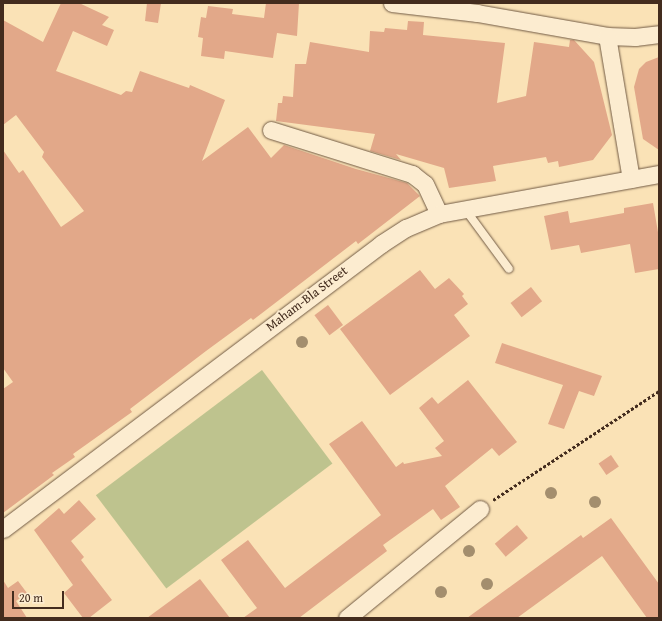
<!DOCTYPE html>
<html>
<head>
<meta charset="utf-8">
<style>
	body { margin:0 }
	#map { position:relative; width:662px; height:621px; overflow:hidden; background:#fae2b6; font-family:"Gentium Book Plus",serif }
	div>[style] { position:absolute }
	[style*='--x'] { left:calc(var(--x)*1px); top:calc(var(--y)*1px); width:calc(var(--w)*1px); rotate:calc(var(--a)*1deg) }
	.green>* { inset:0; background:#bec38e; transform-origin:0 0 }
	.building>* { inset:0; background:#e2a889; transform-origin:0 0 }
	.path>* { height:2.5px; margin-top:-1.25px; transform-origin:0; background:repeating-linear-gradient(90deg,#432c1e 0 3px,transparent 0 5px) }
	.roads { filter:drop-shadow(0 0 1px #715a44) drop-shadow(0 0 1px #715a44) }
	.service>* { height:8px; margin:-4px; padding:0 4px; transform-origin:4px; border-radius:4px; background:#fcecd0 }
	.minor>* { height:17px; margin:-8.5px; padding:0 8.5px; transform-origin:8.5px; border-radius:8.5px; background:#fcecd0 }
	.trees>* { width:12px; height:12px; margin:-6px; border-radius:50%; background:#a38e6e }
	span { translate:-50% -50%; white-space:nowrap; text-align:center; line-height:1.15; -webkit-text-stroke:3.5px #fcecd0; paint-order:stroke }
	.street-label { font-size:13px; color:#432c1e }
	.frame { position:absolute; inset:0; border:4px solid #432c1e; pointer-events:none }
	.scale { position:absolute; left:12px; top:591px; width:52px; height:18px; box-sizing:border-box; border:2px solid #432c1e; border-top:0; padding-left:5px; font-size:12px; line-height:14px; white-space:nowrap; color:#432c1e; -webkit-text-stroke:3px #fcecd0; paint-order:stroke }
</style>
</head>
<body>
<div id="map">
	<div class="green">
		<i style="left:262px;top:370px;width:117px;height:208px;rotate:53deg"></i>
	</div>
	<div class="building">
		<i style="clip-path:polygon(61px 3px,79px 3px,109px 17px,102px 25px,114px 30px,107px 46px,73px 31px,56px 71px,121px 95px,126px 91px,132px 92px,140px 71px,189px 88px,190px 85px,225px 100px,202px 161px,248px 127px,271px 158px,284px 145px,356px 169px,407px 183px,420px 196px,358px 244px,356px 241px,253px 320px,251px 318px,206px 351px,130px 409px,132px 412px,73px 454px,75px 457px,52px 473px,54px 475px,3px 513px,3px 389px,13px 382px,3px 368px,3px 150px,19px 173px,23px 170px,61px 227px,84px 211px,42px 157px,44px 152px,16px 115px,3px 125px,3px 20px,43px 42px)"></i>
		<i style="clip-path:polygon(147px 3px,161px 3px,158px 23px,145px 21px)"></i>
		<i style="clip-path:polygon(266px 3px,299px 3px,297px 36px,277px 33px,273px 58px,225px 51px,224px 59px,201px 56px,203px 38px,198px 37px,201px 17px,206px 18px,208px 6px,233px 9px,232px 14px,264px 18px)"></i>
		<i style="clip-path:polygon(408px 21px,424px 22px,423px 35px,505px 43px,497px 103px,526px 96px,534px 42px,569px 47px,570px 40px,574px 40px,594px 62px,612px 135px,593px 160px,559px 167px,558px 161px,548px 163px,546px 157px,493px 166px,496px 181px,449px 188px,444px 168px,396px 154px,401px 160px,370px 151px,375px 134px,276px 121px,278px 103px,282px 103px,283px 96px,293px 97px,295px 64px,306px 64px,310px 42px,369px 52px,370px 31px,384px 32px,385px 28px,407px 30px)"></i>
		<i style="clip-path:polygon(659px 57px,659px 150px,643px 139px,634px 87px,639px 69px,646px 62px)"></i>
		<i style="clip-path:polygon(653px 203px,659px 238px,659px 269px,635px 273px,630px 244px,581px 253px,579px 245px,551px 250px,544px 216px,568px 211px,570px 223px,624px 213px,624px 208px)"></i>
		<i style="clip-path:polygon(420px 270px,435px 289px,449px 278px,464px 294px,462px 296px,468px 304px,454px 315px,470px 336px,390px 395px,340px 329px)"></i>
		<i style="left:531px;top:287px;width:18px;height:26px;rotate:52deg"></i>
		<i style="left:328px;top:305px;width:25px;height:17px;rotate:53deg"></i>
		<i style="clip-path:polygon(502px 343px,602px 376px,594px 396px,579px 391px,564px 429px,548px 424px,563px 385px,495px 363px)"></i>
		<i style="clip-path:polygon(468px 380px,517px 442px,499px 456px,492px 448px,445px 486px,460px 507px,441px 520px,433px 509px,383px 545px,387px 551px,299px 618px,243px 618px,257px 608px,221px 560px,248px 540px,285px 588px,381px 515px,329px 444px,362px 421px,396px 467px,403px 462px,404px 464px,442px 456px,435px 448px,444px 441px,419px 408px,432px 397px,438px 404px)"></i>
		<i style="left:611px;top:455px;width:14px;height:15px;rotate:56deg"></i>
		<i style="clip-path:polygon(79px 500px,96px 519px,71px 541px,84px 557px,81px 560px,112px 600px,89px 618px,83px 618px,64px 593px,73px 585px,34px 530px,59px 508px,64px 514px)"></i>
		<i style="clip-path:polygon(611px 518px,659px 584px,659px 618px,647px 618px,602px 556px,517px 618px,467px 618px,581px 535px,583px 538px)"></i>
		<i style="left:517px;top:525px;width:17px;height:29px;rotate:50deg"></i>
		<i style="clip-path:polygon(200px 579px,230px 618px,147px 618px)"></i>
		<i style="clip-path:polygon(3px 580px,8px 588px,18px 581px,27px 593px,16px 601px,27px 618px,3px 618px)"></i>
	</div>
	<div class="path">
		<i style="--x:493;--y:500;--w:199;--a:-33.3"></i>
	</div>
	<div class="roads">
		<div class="service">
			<i style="--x:465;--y:209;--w:74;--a:53.7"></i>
		</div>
		<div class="minor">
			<i style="--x:392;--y:3;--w:86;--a:6.7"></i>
			<i style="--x:477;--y:13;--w:132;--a:10"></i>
			<i style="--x:607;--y:36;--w:28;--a:2"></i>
			<i style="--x:635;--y:37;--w:24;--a:-7"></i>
			<i style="--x:607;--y:36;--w:145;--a:80.5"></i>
			<i style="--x:271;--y:130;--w:148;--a:17.3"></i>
			<i style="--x:412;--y:174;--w:16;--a:38"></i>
			<i style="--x:425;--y:184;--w:33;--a:65"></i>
			<i style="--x:3;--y:529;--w:473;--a:-37"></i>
			<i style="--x:381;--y:244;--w:30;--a:-33"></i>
			<i style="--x:406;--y:228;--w:36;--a:-23"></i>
			<i style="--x:439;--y:214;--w:224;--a:-10.3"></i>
			<i style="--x:347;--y:618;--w:172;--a:-39.3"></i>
		</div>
	</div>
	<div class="trees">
		<i style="left:302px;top:342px"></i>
		<i style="left:551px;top:493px"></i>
		<i style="left:595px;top:502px"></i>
		<i style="left:469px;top:551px"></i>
		<i style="left:487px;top:584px"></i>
		<i style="left:441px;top:592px"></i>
	</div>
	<div class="street-label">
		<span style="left:307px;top:299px;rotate:-37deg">Maham-Bla Street</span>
	</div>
	<div class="frame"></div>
	<div class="scale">20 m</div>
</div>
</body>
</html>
